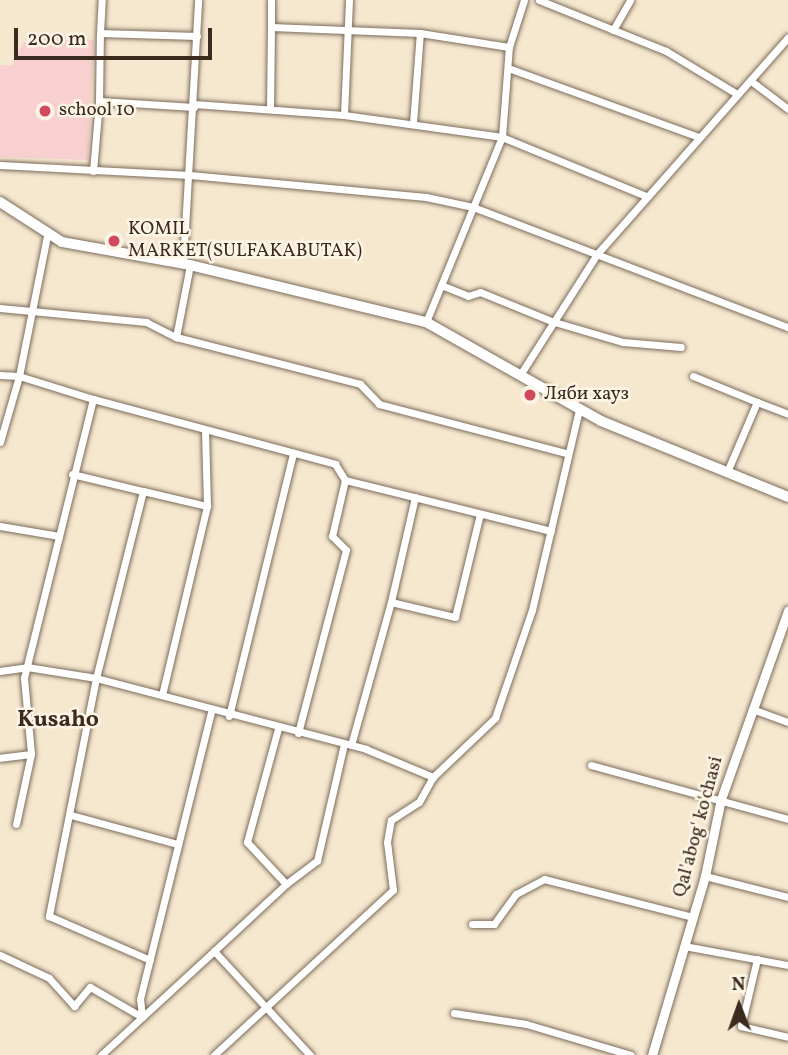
<!DOCTYPE html>
<html>
<head>
<meta charset="utf-8">
<style>
	body { margin:0 }
	#map { position:relative; width:788px; height:1055px; overflow:hidden; background:#f6e8cf; font-family:Vollkorn,serif }
	div>[style] { position:absolute }
	[style*='--x'] { left:calc(var(--x)*1px); top:calc(var(--y)*1px); width:calc(var(--w)*1px); rotate:calc(var(--a)*1deg) }
	.built>* { inset:0; background:#f7d0cf }
	.roads { filter:drop-shadow(0 0 2px #7c6c5c) drop-shadow(0 0 2px #7c6c5c) }
	.minor>* { height:7px; margin:-3.5px; padding:0 3.5px; transform-origin:3.5px; border-radius:3.5px; background:#fff }
	.tertiary>* { height:9px; margin:-4.5px; padding:0 4.5px; transform-origin:4.5px; border-radius:4.5px; background:#fff }
	.secondary>* { height:10px; margin:-5px; padding:0 5px; transform-origin:5px; border-radius:5px; background:#fff }
	.dots>* { width:19px; height:19px; translate:-50% -50%; box-sizing:border-box; border:4px solid #fcf5e5; border-radius:50% }
	span { translate:-50% -50%; white-space:nowrap; text-align:center; line-height:1.15; -webkit-text-stroke:5px #fcf5e5; paint-order:stroke }
	.poi-label { font-size:19px; color:#3b2a1e }
	.left { translate:0 -50%; text-align:left }
	.street-label { font-size:19px; color:#3b2a1e }
	.quarter-label { font-size:23px; color:#3b2a1e; font-weight:700 }
	.north { position:absolute; left:704px; top:971px; width:70px; height:70px; -webkit-text-stroke:5px #fcf5e5; paint-order:stroke; rotate:359deg; font-size:19px; font-weight:700; line-height:28px; text-align:center; color:#3b2a1e }
	.north::after { content:''; display:block; margin:auto; width:24px; height:32px; background:#3b2a1e; clip-path:polygon(50% 0,100% 100%,50% 72%,0 100%) }
	.scale { position:absolute; left:14px; top:28px; width:198px; height:32px; box-sizing:border-box; border:4px solid #3b2a1e; border-top:0; padding-left:9px; font-size:21px; line-height:24px; white-space:nowrap; color:#3b2a1e; -webkit-text-stroke:5px #fcf5e5; paint-order:stroke }
</style>
</head>
<body>
<div id="map">
	<div class="built">
		<i style="clip-path:polygon(28px 33px,94px 40px,88px 160px,0 157px,0 65px,12px 65px)"></i>
	</div>
	<div class="roads">
		<div class="minor">
			<i style="--x:271;--y:0;--w:27;--a:90"></i>
			<i style="--x:271;--y:27;--w:149;--a:2.3"></i>
			<i style="--x:420;--y:33;--w:90;--a:8.9"></i>
			<i style="--x:539;--y:0;--w:137;--a:21.9"></i>
			<i style="--x:666;--y:51;--w:83;--a:31.2"></i>
			<i style="--x:613;--y:30;--w:34;--a:-60"></i>
			<i style="--x:100;--y:33;--w:33;--a:-87"></i>
			<i style="--x:508;--y:68;--w:200;--a:19.9"></i>
			<i style="--x:751;--y:81;--w:46;--a:37.1"></i>
			<i style="--x:194;--y:104;--w:150;--a:4.2"></i>
			<i style="--x:344;--y:115;--w:160;--a:7.9"></i>
			<i style="--x:502;--y:137;--w:156;--a:22.3"></i>
			<i style="--x:194;--y:107;--w:95;--a:-176.4"></i>
			<i style="--x:99;--y:101;--w:68;--a:-89.2"></i>
			<i style="--x:100;--y:33;--w:97;--a:1.8"></i>
			<i style="--x:270;--y:109;--w:82;--a:-89.3"></i>
			<i style="--x:344;--y:115;--w:115;--a:-87.5"></i>
			<i style="--x:413;--y:123;--w:90;--a:-85.6"></i>
			<i style="--x:0;--y:165;--w:190;--a:3"></i>
			<i style="--x:190;--y:175;--w:237;--a:5.3"></i>
			<i style="--x:426;--y:197;--w:48;--a:12"></i>
			<i style="--x:473;--y:207;--w:337;--a:20.9"></i>
			<i style="--x:93;--y:171;--w:70;--a:-85.1"></i>
			<i style="--x:183;--y:263;--w:263;--a:-86.7"></i>
			<i style="--x:441;--y:285;--w:29;--a:22"></i>
			<i style="--x:468;--y:296;--w:13;--a:-18"></i>
			<i style="--x:480;--y:292;--w:77;--a:22.2"></i>
			<i style="--x:551;--y:321;--w:75;--a:16.3"></i>
			<i style="--x:623;--y:342;--w:58;--a:4.9"></i>
			<i style="--x:0;--y:308;--w:147;--a:5.5"></i>
			<i style="--x:146;--y:322;--w:34;--a:27"></i>
			<i style="--x:176;--y:337;--w:190;--a:14.3"></i>
			<i style="--x:360;--y:384;--w:28;--a:46"></i>
			<i style="--x:379;--y:404;--w:193;--a:14.7"></i>
			<i style="--x:426;--y:322;--w:200;--a:-67.7"></i>
			<i style="--x:502;--y:137;--w:90;--a:-85.6"></i>
			<i style="--x:509;--y:47;--w:49;--a:-72.3"></i>
			<i style="--x:176;--y:337;--w:73;--a:-79"></i>
			<i style="--x:0;--y:375;--w:19;--a:3"></i>
			<i style="--x:19;--y:376;--w:77;--a:17.3"></i>
			<i style="--x:93;--y:399;--w:287;--a:103.9"></i>
			<i style="--x:24;--y:678;--w:76;--a:84.7"></i>
			<i style="--x:31;--y:754;--w:31;--a:173"></i>
			<i style="--x:520;--y:375;--w:143;--a:-57.5"></i>
			<i style="--x:597;--y:254;--w:289;--a:-48.6"></i>
			<i style="--x:693;--y:376;--w:69;--a:22.1"></i>
			<i style="--x:757;--y:402;--w:76;--a:113.2"></i>
			<i style="--x:93;--y:399;--w:251;--a:15"></i>
			<i style="--x:335;--y:464;--w:19;--a:58"></i>
			<i style="--x:345;--y:480;--w:212;--a:13.9"></i>
			<i style="--x:757;--y:402;--w:33;--a:21"></i>
			<i style="--x:0;--y:442;--w:69;--a:-73.9"></i>
			<i style="--x:19;--y:376;--w:143;--a:-78.7"></i>
			<i style="--x:72;--y:474;--w:73;--a:13.5"></i>
			<i style="--x:143;--y:491;--w:193;--a:104.1"></i>
			<i style="--x:96;--y:678;--w:243;--a:101.2"></i>
			<i style="--x:49;--y:916;--w:110;--a:23.5"></i>
			<i style="--x:143;--y:491;--w:66;--a:13.2"></i>
			<i style="--x:415;--y:497;--w:108;--a:102.9"></i>
			<i style="--x:391;--y:602;--w:66;--a:13.2"></i>
			<i style="--x:455;--y:617;--w:106;--a:-76.4"></i>
			<i style="--x:0;--y:526;--w:60;--a:9.6"></i>
			<i style="--x:0;--y:671;--w:27;--a:-8"></i>
			<i style="--x:27;--y:667;--w:70;--a:9.1"></i>
			<i style="--x:96;--y:678;--w:279;--a:14.7"></i>
			<i style="--x:366;--y:749;--w:73;--a:22.7"></i>
			<i style="--x:162;--y:695;--w:194;--a:-76.6"></i>
			<i style="--x:207;--y:506;--w:76;--a:-91.5"></i>
			<i style="--x:752;--y:709;--w:38;--a:20"></i>
			<i style="--x:229;--y:716;--w:271;--a:-76.3"></i>
			<i style="--x:298;--y:733;--w:189;--a:-75.3"></i>
			<i style="--x:346;--y:550;--w:20;--a:-135"></i>
			<i style="--x:332;--y:536;--w:57;--a:-76.9"></i>
			<i style="--x:351;--y:745;--w:148;--a:-74.4"></i>
			<i style="--x:591;--y:765;--w:204;--a:15.3"></i>
			<i style="--x:71;--y:815;--w:111;--a:15.2"></i>
			<i style="--x:16;--y:824;--w:72;--a:-77.9"></i>
			<i style="--x:705;--y:876;--w:86;--a:14.2"></i>
			<i style="--x:286;--y:884;--w:39;--a:-37"></i>
			<i style="--x:317;--y:861;--w:120;--a:-77"></i>
			<i style="--x:472;--y:924;--w:22;--a:0"></i>
			<i style="--x:494;--y:924;--w:37;--a:-54"></i>
			<i style="--x:516;--y:894;--w:32;--a:-28"></i>
			<i style="--x:544;--y:879;--w:154;--a:14.3"></i>
			<i style="--x:684;--y:946;--w:106;--a:10.4"></i>
			<i style="--x:214;--y:951;--w:98;--a:-42.9"></i>
			<i style="--x:286;--y:884;--w:57;--a:-132.9"></i>
			<i style="--x:247;--y:842;--w:117;--a:-74.7"></i>
			<i style="--x:0;--y:955;--w:54;--a:25.1"></i>
			<i style="--x:49;--y:978;--w:38;--a:48"></i>
			<i style="--x:74;--y:1006;--w:25;--a:-50"></i>
			<i style="--x:90;--y:987;--w:60;--a:30"></i>
			<i style="--x:757;--y:959;--w:69;--a:103.4"></i>
			<i style="--x:741;--y:1026;--w:48;--a:13.2"></i>
			<i style="--x:454;--y:1013;--w:73;--a:8.7"></i>
			<i style="--x:526;--y:1024;--w:109;--a:16.4"></i>
			<i style="--x:142;--y:1017;--w:18;--a:-96"></i>
			<i style="--x:140;--y:999;--w:296;--a:-76.1"></i>
			<i style="--x:101;--y:1055;--w:154;--a:-42.6"></i>
			<i style="--x:214;--y:951;--w:142;--a:47.3"></i>
			<i style="--x:214;--y:1055;--w:243;--a:-42.7"></i>
			<i style="--x:393;--y:890;--w:48;--a:-97.1"></i>
			<i style="--x:387;--y:842;--w:22;--a:-80"></i>
			<i style="--x:391;--y:820;--w:33;--a:-33"></i>
			<i style="--x:419;--y:802;--w:29;--a:-61"></i>
			<i style="--x:433;--y:777;--w:86;--a:-43.6"></i>
			<i style="--x:495;--y:718;--w:114;--a:-71.1"></i>
			<i style="--x:532;--y:610;--w:206;--a:-76.8"></i>
		</div>
		<div class="tertiary">
			<i style="--x:652;--y:1055;--w:187;--a:-73.5"></i>
			<i style="--x:705;--y:876;--w:79;--a:-78.3"></i>
			<i style="--x:721;--y:799;--w:200;--a:-70.4"></i>
		</div>
		<div class="secondary">
			<i style="--x:0;--y:202;--w:74;--a:32.8"></i>
			<i style="--x:62;--y:242;--w:130;--a:10.2"></i>
			<i style="--x:190;--y:265;--w:243;--a:13.6"></i>
			<i style="--x:426;--y:322;--w:201;--a:29.5"></i>
			<i style="--x:601;--y:421;--w:202;--a:22.1"></i>
		</div>
	</div>
	<div class="dots">
		<i style="left:45px;top:111px;background:#d1495b"></i>
		<i style="left:114px;top:241px;background:#d1495b"></i>
		<i style="left:530px;top:395px;background:#d1495b"></i>
	</div>
	<div class="poi-label">
		<span class="left" style="left:59px;top:111px">school 10</span>
		<span class="left" style="left:128px;top:241px">KOMIL<br>MARKET(SULFAKABUTAK)</span>
		<span class="left" style="left:544px;top:395px">Ляби хауз</span>
	</div>
	<div class="street-label">
		<span style="left:699px;top:827px;rotate:-75deg">Qal'abog' ko'chasi</span>
	</div>
	<div class="quarter-label">
		<span style="left:58px;top:720px">Kusaho</span>
	</div>
	<div class="north">N</div>
	<div class="scale">200 m</div>
</div>
</body>
</html>
